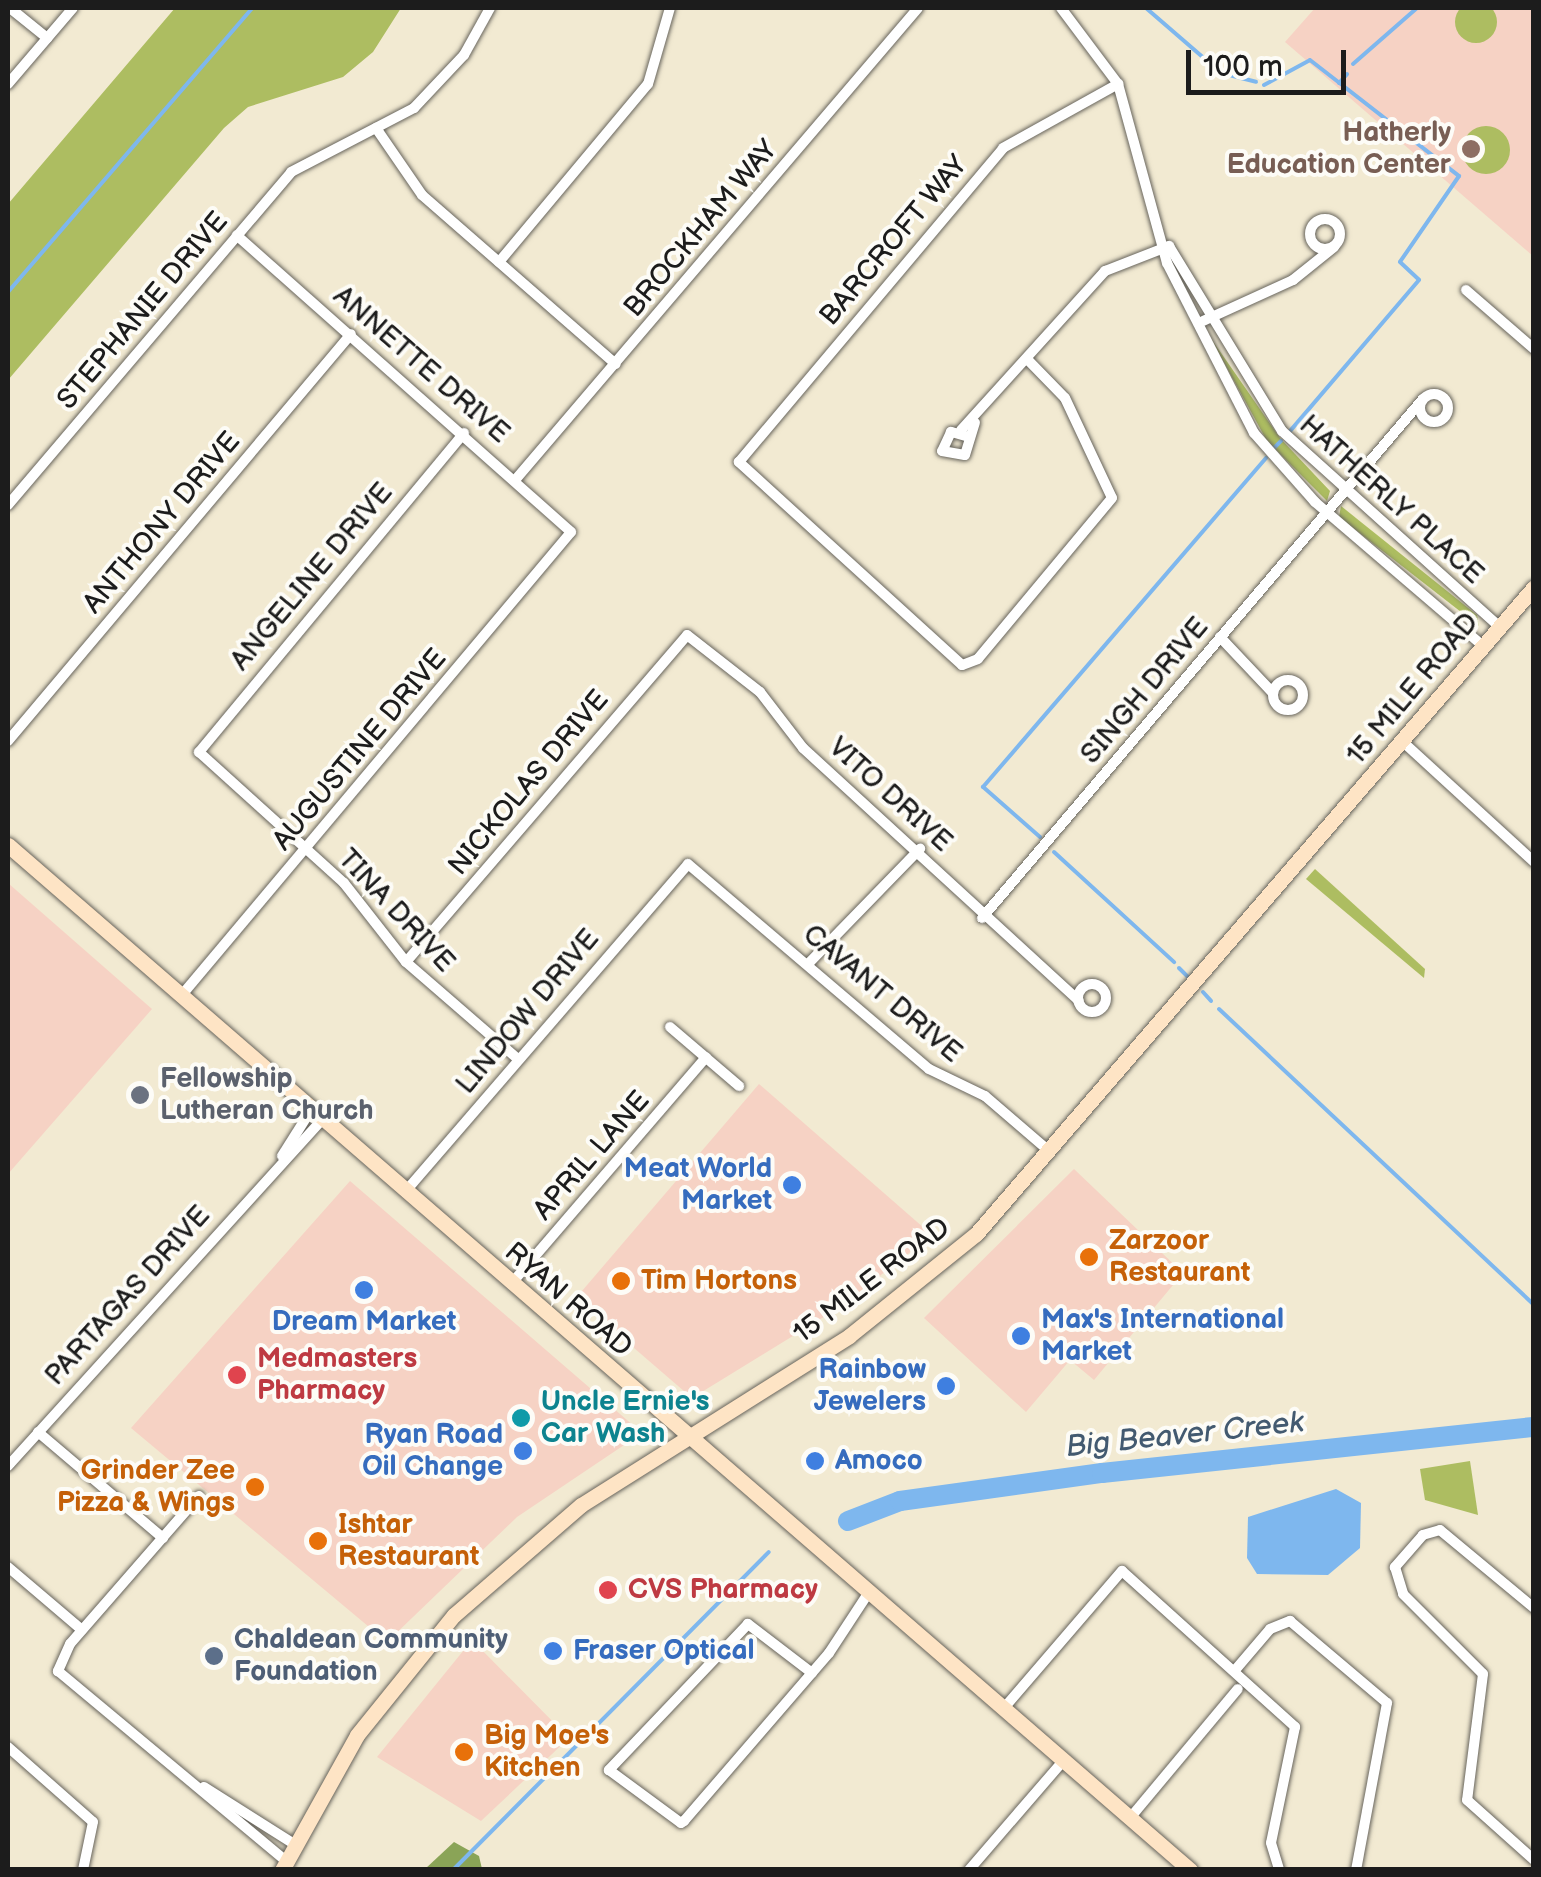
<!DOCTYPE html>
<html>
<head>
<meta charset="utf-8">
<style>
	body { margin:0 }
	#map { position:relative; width:1541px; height:1877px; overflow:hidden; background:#f2ead2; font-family:"Balsamiq Sans",sans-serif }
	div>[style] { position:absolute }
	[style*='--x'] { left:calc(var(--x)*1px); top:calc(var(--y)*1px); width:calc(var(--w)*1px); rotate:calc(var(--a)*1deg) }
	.built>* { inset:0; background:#f6d2c4 }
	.green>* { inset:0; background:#adbd61 }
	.round { border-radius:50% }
	.forest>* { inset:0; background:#8aa457 }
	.water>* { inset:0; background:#7eb7ee }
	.stream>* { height:4px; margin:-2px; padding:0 2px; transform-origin:2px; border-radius:2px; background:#7eb7ee }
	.river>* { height:20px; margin:-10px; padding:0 10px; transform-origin:10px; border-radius:10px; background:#7eb7ee }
	.roads { filter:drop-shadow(0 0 2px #67645c) drop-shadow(0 0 2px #67645c) }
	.minor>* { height:10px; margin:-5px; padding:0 5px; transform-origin:5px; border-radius:5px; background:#fff }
	.minor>.ring { margin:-5px; padding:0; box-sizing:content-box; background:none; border:10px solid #fff; border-radius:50% }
	.secondary>* { height:15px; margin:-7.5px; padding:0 7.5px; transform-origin:7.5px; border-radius:7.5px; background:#fee4c5 }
	.dots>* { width:28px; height:28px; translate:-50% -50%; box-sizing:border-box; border:5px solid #fdfcf7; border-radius:50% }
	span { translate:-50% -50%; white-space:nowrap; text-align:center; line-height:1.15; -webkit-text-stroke:8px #fdfcf7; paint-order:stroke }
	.education-label { font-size:28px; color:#785e54; font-weight:700 }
	.right { translate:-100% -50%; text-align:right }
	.street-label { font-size:28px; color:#1c1c1c }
	.worship-label { font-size:28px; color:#5b616d; font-weight:700 }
	.left { translate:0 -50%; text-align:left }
	.shop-label { font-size:28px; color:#366cbe; font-weight:700 }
	.food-label { font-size:28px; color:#c56008; font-weight:700 }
	.health-label { font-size:28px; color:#be3a42; font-weight:700 }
	.culture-label { font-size:28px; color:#0d838f; font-weight:700 }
	.service-label { font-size:28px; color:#4e5e75; font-weight:700 }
	.water-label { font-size:30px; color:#435a70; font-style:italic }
	.frame { position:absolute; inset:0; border:10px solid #1c1c1c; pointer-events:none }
	.scale { position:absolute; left:1186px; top:50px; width:160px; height:45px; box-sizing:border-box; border:5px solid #1c1c1c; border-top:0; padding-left:12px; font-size:30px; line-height:35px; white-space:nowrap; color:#1c1c1c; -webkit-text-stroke:8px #fdfcf7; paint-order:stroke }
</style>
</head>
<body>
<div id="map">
	<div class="built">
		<i style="clip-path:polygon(1315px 8px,1533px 8px,1533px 256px,1285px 42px)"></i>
		<i style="clip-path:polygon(8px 883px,152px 1009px,8px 1174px)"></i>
		<i style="clip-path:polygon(759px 1084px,932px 1235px,840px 1307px,692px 1398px,576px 1298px)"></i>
		<i style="clip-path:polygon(1074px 1169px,1183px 1273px,1094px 1380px,1070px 1360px,1026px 1412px,924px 1318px)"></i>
		<i style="clip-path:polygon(350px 1181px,642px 1433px,517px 1517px,387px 1642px,131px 1428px)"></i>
		<i style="clip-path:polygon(472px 1640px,569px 1738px,481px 1821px,377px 1757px)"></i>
	</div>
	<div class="green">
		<i class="round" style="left:1455px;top:1px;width:42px;height:42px"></i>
		<i style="clip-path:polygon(175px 8px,401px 8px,373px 52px,343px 77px,248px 107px,224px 128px,8px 380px,8px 204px)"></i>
		<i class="round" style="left:1462px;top:126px;width:48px;height:48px"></i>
		<i style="clip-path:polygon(1210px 337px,1280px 438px,1330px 491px,1327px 501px,1267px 441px)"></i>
		<i style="clip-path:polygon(1341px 506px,1477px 615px,1479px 626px,1339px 517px)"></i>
		<i style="clip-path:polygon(1315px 869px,1425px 969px,1424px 978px,1306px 879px)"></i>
		<i style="clip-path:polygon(1470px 1461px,1478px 1515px,1425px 1500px,1420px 1469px)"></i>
	</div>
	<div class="forest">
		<i style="clip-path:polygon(454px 1842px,479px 1856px,482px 1869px,425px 1869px)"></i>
	</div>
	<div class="water">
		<i style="clip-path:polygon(1336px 1489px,1361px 1503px,1360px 1548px,1328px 1575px,1257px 1574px,1247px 1558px,1248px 1517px)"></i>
	</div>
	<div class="stream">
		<i style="--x:1146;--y:8;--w:99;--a:40.9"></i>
		<i style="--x:1221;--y:73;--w:36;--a:14"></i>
		<i style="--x:1353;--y:64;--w:85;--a:-41.2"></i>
		<i style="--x:1339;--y:83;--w:12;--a:-48"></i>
		<i style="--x:1264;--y:85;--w:52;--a:-28.5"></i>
		<i style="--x:1310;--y:60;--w:189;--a:37.9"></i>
		<i style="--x:1459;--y:176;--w:104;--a:124.5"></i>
		<i style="--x:1400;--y:262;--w:26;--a:43"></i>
		<i style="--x:1419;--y:280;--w:200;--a:130.5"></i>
		<i style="--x:8;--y:292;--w:374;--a:-49.3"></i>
		<i style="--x:1274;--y:448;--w:10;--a:-45"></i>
		<i style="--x:1040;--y:837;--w:76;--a:-138.7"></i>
		<i style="--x:983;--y:787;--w:434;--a:-49.3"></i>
		<i style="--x:1054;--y:852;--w:163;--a:42.5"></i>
		<i style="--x:1179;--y:968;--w:14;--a:45"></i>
		<i style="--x:1203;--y:992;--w:12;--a:48"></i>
		<i style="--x:1219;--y:1009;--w:432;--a:43.2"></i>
		<i style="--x:453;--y:1870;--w:448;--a:-45.2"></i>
	</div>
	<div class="river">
		<i style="--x:848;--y:1521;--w:56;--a:-21"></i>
		<i style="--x:900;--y:1501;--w:204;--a:-7.9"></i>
		<i style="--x:1102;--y:1473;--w:434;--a:-6.1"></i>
	</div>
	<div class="roads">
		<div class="minor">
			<i style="--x:10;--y:8;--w:48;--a:39"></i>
			<i style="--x:1061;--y:8;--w:95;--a:53.1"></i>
			<i style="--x:1118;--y:84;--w:186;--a:74.7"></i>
			<i style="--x:1167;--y:263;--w:191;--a:62.9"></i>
			<i style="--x:1254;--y:433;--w:92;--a:48.5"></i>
			<i style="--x:1315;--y:502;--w:221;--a:40.6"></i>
			<i style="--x:8;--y:84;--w:100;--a:-49.5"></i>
			<i style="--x:376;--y:128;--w:81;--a:55.5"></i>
			<i style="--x:422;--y:195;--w:257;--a:41.1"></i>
			<i class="ring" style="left:1310px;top:219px;width:20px;height:20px"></i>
			<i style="--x:1169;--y:246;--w:217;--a:58.6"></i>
			<i style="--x:1282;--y:431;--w:293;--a:42"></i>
			<i style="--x:499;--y:262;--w:232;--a:-50.1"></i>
			<i style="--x:648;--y:84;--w:79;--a:-73.9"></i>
			<i style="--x:1466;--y:290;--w:90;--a:40.9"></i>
			<i style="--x:1203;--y:321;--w:99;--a:-24.5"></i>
			<i style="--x:1293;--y:280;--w:53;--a:-38.8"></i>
			<i style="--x:1027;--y:359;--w:54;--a:45.7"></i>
			<i style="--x:1065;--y:398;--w:110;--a:64.8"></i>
			<i style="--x:1112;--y:498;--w:209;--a:129.8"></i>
			<i style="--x:978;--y:659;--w:17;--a:159"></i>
			<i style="--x:962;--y:665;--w:302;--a:-137.7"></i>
			<i style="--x:739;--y:462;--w:410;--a:-49.9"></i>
			<i style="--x:1003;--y:148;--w:132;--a:-29.1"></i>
			<i class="ring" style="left:1420px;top:394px;width:18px;height:18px"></i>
			<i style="--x:961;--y:430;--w:215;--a:-47.8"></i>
			<i style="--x:1105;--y:271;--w:69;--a:-21.3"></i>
			<i style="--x:464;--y:433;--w:415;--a:129.7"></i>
			<i style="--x:199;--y:752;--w:195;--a:42.1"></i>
			<i style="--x:344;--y:883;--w:100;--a:51.9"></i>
			<i style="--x:406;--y:962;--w:148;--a:40.9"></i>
			<i style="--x:969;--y:437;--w:19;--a:-164"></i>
			<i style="--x:951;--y:432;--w:21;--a:115"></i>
			<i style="--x:942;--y:451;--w:23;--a:10"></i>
			<i style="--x:965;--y:455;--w:34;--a:-73"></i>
			<i style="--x:516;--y:479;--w:619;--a:-49.52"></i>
			<i style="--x:8;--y:505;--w:437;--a:-49.6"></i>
			<i style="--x:291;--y:172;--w:139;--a:-27.5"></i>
			<i style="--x:414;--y:108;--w:73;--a:-46.7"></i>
			<i style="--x:464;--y:55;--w:54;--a:-61"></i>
			<i style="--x:1220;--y:637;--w:77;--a:46.6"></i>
			<i class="ring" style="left:1273px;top:680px;width:20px;height:20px"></i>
			<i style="--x:8;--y:741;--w:532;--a:-49.88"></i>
			<i style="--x:1402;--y:741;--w:179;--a:42.5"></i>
			<i style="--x:982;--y:918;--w:680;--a:-49.65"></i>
			<i style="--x:406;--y:962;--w:431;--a:-49.3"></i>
			<i style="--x:687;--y:635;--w:93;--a:38"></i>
			<i style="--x:760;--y:692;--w:71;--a:52.5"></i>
			<i style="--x:803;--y:748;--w:374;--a:42.5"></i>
			<i style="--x:808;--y:964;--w:161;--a:-45.8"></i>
			<i class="ring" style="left:1078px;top:984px;width:18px;height:18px"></i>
			<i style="--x:181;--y:996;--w:606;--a:-49.95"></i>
			<i style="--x:571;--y:532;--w:447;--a:-138.4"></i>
			<i style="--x:670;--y:1027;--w:91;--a:40.5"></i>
			<i style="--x:282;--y:1156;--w:54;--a:-57.8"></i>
			<i style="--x:405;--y:1192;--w:433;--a:-49.2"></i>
			<i style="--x:688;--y:864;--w:316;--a:40.4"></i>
			<i style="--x:929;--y:1069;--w:62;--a:25.7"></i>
			<i style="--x:985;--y:1096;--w:86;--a:40.7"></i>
			<i style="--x:511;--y:1284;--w:299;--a:-49.3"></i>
			<i style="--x:38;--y:1432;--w:164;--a:40.3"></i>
			<i style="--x:8;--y:1466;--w:467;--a:-47.8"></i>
			<i style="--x:199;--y:1496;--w:196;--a:131.1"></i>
			<i style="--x:70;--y:1644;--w:30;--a:114"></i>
			<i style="--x:58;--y:1671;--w:297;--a:39.8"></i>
			<i style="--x:8;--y:1567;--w:97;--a:40.4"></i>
			<i style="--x:1534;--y:1608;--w:122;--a:-140.3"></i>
			<i style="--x:1440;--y:1530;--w:18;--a:164"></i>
			<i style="--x:1423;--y:1535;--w:43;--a:131.2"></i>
			<i style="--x:1395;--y:1567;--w:28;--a:73"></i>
			<i style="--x:1403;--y:1594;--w:113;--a:45"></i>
			<i style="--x:1483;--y:1674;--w:127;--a:97.2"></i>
			<i style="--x:1467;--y:1800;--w:90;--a:41.8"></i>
			<i style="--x:1236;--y:1669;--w:52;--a:-49.6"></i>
			<i style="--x:1270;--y:1629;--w:22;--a:-22"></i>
			<i style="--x:1290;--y:1621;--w:127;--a:40.2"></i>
			<i style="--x:1387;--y:1703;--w:170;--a:100.5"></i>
			<i style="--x:812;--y:1673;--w:81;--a:-142.6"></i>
			<i style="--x:748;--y:1624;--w:202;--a:133.6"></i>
			<i style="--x:609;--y:1770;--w:89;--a:36.4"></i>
			<i style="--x:681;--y:1823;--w:4;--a:-34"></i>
			<i style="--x:684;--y:1821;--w:222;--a:-49.2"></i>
			<i style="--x:829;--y:1653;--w:73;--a:-56.7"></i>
			<i style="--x:1004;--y:1708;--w:181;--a:-49.3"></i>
			<i style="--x:1122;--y:1571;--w:233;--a:42"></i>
			<i style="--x:1295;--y:1727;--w:118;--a:101.7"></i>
			<i style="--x:1271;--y:1843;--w:28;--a:73"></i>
			<i style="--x:8;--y:1747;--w:113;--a:41.4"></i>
			<i style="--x:93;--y:1822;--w:49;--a:101.8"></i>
			<i style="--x:204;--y:1787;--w:107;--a:32.3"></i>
			<i style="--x:1130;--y:1818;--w:168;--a:-50.1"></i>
			<i style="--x:969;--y:1870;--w:145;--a:-49.2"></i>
		</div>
		<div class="secondary">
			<i style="--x:8;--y:845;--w:1565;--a:40.93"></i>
			<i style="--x:282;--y:1870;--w:154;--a:-60.9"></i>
			<i style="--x:357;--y:1735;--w:154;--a:-51.1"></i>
			<i style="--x:454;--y:1615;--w:168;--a:-40.9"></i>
			<i style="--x:581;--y:1505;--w:317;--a:-32.2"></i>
			<i style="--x:849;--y:1336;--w:163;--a:-38.8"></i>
			<i style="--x:976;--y:1234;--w:854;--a:-49.22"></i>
		</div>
	</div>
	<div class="dots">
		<i style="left:1471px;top:149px;background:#8d6e63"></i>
		<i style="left:140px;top:1095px;background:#6b7280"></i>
		<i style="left:792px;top:1185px;background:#3f7fe0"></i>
		<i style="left:1089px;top:1257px;background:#e8710a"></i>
		<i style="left:621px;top:1281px;background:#e8710a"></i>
		<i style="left:364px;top:1290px;background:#3f7fe0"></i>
		<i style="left:1021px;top:1336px;background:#3f7fe0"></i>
		<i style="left:237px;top:1375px;background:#e0444e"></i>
		<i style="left:946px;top:1386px;background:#3f7fe0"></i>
		<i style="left:521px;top:1418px;background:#0f9aa8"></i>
		<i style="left:523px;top:1451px;background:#3f7fe0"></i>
		<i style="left:815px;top:1461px;background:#3f7fe0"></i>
		<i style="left:255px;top:1487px;background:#e8710a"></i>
		<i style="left:318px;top:1541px;background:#e8710a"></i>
		<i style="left:608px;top:1590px;background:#e0444e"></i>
		<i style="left:553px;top:1651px;background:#3f7fe0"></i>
		<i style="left:214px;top:1656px;background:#5c6f8a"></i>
		<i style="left:464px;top:1752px;background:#e8710a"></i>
	</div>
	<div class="education-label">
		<span class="right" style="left:1451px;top:149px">Hatherly<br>Education Center</span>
	</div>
	<div class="street-label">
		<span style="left:701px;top:229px;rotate:-50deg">BROCKHAM WAY</span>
		<span style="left:894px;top:241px;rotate:-50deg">BARCROFT WAY</span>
		<span style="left:143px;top:311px;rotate:-50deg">STEPHANIE DRIVE</span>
		<span style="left:421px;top:365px;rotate:41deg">ANNETTE DRIVE</span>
		<span style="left:1391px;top:500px;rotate:42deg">HATHERLY PLACE</span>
		<span style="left:162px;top:523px;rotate:-50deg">ANTHONY DRIVE</span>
		<span style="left:312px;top:577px;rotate:-50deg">ANGELINE DRIVE</span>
		<span style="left:1413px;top:689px;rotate:-50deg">15 MILE ROAD</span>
		<span style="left:1145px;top:691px;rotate:-50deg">SINGH DRIVE</span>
		<span style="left:360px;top:750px;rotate:-50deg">AUGUSTINE DRIVE</span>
		<span style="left:529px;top:783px;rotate:-50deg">NICKOLAS DRIVE</span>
		<span style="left:890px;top:795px;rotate:42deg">VITO DRIVE</span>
		<span style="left:396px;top:911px;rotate:47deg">TINA DRIVE</span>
		<span style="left:882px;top:994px;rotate:40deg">CAVANT DRIVE</span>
		<span style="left:528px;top:1012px;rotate:-50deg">LINDOW DRIVE</span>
		<span style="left:592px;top:1156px;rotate:-49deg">APRIL LANE</span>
		<span style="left:872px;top:1281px;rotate:-37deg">15 MILE ROAD</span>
		<span style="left:128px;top:1296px;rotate:-48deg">PARTAGAS DRIVE</span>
		<span style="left:568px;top:1300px;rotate:41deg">RYAN ROAD</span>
	</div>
	<div class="worship-label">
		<span class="left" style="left:160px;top:1095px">Fellowship<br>Lutheran Church</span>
	</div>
	<div class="shop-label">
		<span class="right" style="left:772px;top:1185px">Meat World<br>Market</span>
		<span class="left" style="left:1041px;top:1336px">Max's International<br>Market</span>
		<span style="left:364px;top:1322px">Dream Market</span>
		<span class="right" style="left:926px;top:1386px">Rainbow<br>Jewelers</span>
		<span class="right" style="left:503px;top:1451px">Ryan Road<br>Oil Change</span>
		<span class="left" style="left:835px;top:1461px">Amoco</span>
		<span class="left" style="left:573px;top:1651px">Fraser Optical</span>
	</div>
	<div class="food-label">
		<span class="left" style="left:1109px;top:1257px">Zarzoor<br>Restaurant</span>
		<span class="left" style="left:641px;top:1281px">Tim Hortons</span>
		<span class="right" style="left:235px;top:1487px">Grinder Zee<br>Pizza &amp; Wings</span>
		<span class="left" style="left:338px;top:1541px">Ishtar<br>Restaurant</span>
		<span class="left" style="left:484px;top:1752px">Big Moe's<br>Kitchen</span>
	</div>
	<div class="health-label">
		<span class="left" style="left:257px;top:1375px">Medmasters<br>Pharmacy</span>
		<span class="left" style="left:628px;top:1590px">CVS Pharmacy</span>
	</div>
	<div class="culture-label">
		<span class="left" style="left:541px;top:1418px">Uncle Ernie's<br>Car Wash</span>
	</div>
	<div class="service-label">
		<span class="left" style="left:234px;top:1656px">Chaldean Community<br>Foundation</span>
	</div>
	<div class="water-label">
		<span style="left:1185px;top:1435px;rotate:-6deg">Big Beaver Creek</span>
	</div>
	<div class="frame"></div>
	<div class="scale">100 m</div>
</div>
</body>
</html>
